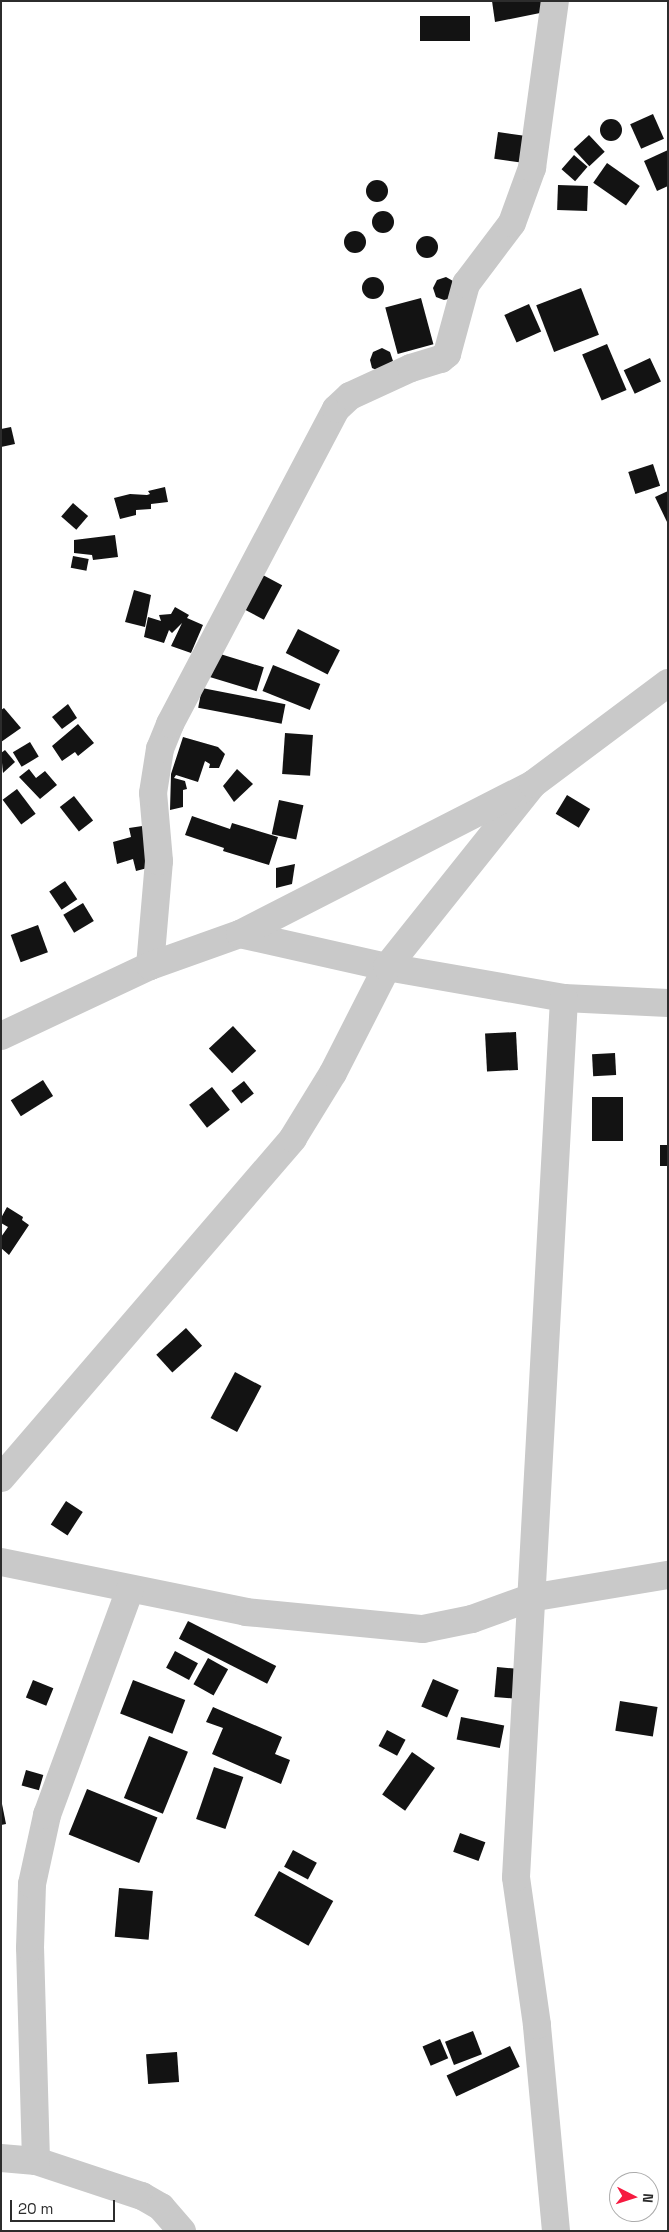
<!DOCTYPE html>
<html>
<head>
<meta charset="utf-8">
<style>
	body { margin:0 }
	#map { position:relative; width:669px; height:2232px; overflow:hidden; background:#fff; font-family:"Space Grotesk",sans-serif }
	div>[style] { position:absolute }
	[style*='--x'] { left:calc(var(--x)*1px); top:calc(var(--y)*1px); width:calc(var(--w)*1px); rotate:calc(var(--a)*1deg) }
	.building>* { inset:0; background:#131313; transform-origin:0 0 }
	.round { border-radius:50% }
	.minor>* { height:28px; margin:-14px; padding:0 14px; transform-origin:14px; border-radius:14px; background:#c9c9c9 }
	.tertiary>* { height:28px; margin:-14px; padding:0 14px; transform-origin:14px; border-radius:14px; background:#c9c9c9 }
	span { translate:-50% -50%; white-space:nowrap; text-align:center; line-height:1.15; -webkit-text-stroke:5px #fff; paint-order:stroke }
	.frame { position:absolute; inset:0; border:2px solid #2c2c2c; pointer-events:none }
	.north { position:absolute; left:609px; top:2172px; width:50px; height:50px; box-sizing:border-box; background:#fff; border:1px solid #ababab; border-radius:50%; rotate:95deg; font-size:14px; font-weight:700; line-height:20px; text-align:center; color:#2c2c2c }
	.north::after { content:''; display:block; margin:auto; width:18px; height:22px; background:#f61a40; clip-path:polygon(50% 0,100% 100%,50% 72%,0 100%) }
	.scale { position:absolute; left:10px; top:2200px; width:105px; height:22px; box-sizing:border-box; border:2px solid #2c2c2c; border-top:0; padding-left:6px; font-size:15px; line-height:18px; white-space:nowrap; color:#2c2c2c; -webkit-text-stroke:4px #fff; paint-order:stroke }
</style>
</head>
<body>
<div id="map">
	<div class="building">
		<i style="clip-path:polygon(492px 1px,543px 1px,545px 12px,495px 22px)"></i>
		<i style="left:420px;top:16px;width:50px;height:25px"></i>
		<i style="left:653px;top:114px;width:27px;height:25px;rotate:66deg"></i>
		<i class="round" style="left:600px;top:119px;width:22px;height:22px"></i>
		<i style="left:498px;top:132px;width:34px;height:27px;rotate:8deg"></i>
		<i style="left:589px;top:135px;width:23px;height:21px;rotate:47deg"></i>
		<i style="clip-path:polygon(668px 150px,668px 186px,657px 191px,644px 161px)"></i>
		<i style="left:574px;top:155px;width:18px;height:19px;rotate:41deg"></i>
		<i style="left:607px;top:163px;width:40px;height:24px;rotate:35deg"></i>
		<i class="round" style="left:366px;top:180px;width:22px;height:22px"></i>
		<i style="left:558px;top:185px;width:30px;height:25px;rotate:2deg"></i>
		<i class="round" style="left:372px;top:211px;width:22px;height:22px"></i>
		<i class="round" style="left:344px;top:231px;width:22px;height:22px"></i>
		<i class="round" style="left:416px;top:236px;width:22px;height:22px"></i>
		<i class="round" style="left:362px;top:277px;width:22px;height:22px"></i>
		<i style="clip-path:polygon(446px 277px,453px 281px,452px 298px,444px 300px,436px 297px,433px 288px,437px 280px)"></i>
		<i style="left:581px;top:288px;width:50px;height:48px;rotate:69deg"></i>
		<i style="left:421px;top:298px;width:48px;height:37px;rotate:75deg"></i>
		<i style="left:529px;top:304px;width:30px;height:27px;rotate:66deg"></i>
		<i style="left:607px;top:344px;width:50px;height:27px;rotate:67deg"></i>
		<i style="clip-path:polygon(382px 348px,390px 352px,393px 361px,381px 372px,372px 368px,370px 360px,373px 352px)"></i>
		<i style="left:650px;top:358px;width:26px;height:29px;rotate:65deg"></i>
		<i style="clip-path:polygon(11px 427px,15px 444px,1px 447px,1px 429px)"></i>
		<i style="left:653px;top:464px;width:23px;height:26px;rotate:72deg"></i>
		<i style="clip-path:polygon(165px 487px,168px 502px,151px 504px,151px 509px,136px 510px,136px 515px,120px 519px,114px 498px,130px 494px,147px 495px,150px 494px,148px 491px)"></i>
		<i style="clip-path:polygon(668px 491px,668px 524px,655px 497px)"></i>
		<i style="left:73px;top:503px;width:20px;height:18px;rotate:41deg"></i>
		<i style="clip-path:polygon(115px 535px,118px 557px,93px 560px,92px 555px,74px 553px,74px 540px)"></i>
		<i style="left:73px;top:556px;width:16px;height:12px;rotate:11deg"></i>
		<i style="left:261px;top:574px;width:24px;height:39px;rotate:28deg"></i>
		<i style="clip-path:polygon(134px 590px,151px 595px,145px 627px,125px 622px)"></i>
		<i style="clip-path:polygon(175px 607px,189px 615px,187px 618px,203px 625px,191px 653px,171px 646px,182px 623px,172px 633px,169px 630px,164px 643px,144px 637px,148px 617px,161px 621px,159px 615px,171px 614px)"></i>
		<i style="left:298px;top:629px;width:47px;height:27px;rotate:27deg"></i>
		<i style="left:217px;top:653px;width:49px;height:25px;rotate:17deg"></i>
		<i style="left:273px;top:665px;width:51px;height:28px;rotate:22deg"></i>
		<i style="left:202px;top:688px;width:85px;height:20px;rotate:11deg"></i>
		<i style="clip-path:polygon(68px 704px,77px 718px,62px 729px,52px 717px)"></i>
		<i style="clip-path:polygon(4px 708px,21px 728px,1px 742px,1px 710px)"></i>
		<i style="clip-path:polygon(78px 724px,94px 743px,78px 756px,75px 752px,62px 761px,52px 746px)"></i>
		<i style="left:285px;top:733px;width:28px;height:41px;rotate:4deg"></i>
		<i style="clip-path:polygon(183px 737px,218px 747px,225px 754px,219px 768px,209px 768px,210px 764px,205px 761px,198px 782px,176px 775px,174px 778px,185px 781px,187px 789px,183px 790px,183px 807px,170px 810px,171px 774px)"></i>
		<i style="left:30px;top:742px;width:17px;height:20px;rotate:59deg"></i>
		<i style="clip-path:polygon(5px 750px,15px 762px,3px 773px,1px 753px)"></i>
		<i style="clip-path:polygon(29px 769px,36px 778px,45px 771px,57px 785px,40px 799px,19px 777px)"></i>
		<i style="clip-path:polygon(237px 769px,253px 784px,234px 802px,223px 786px)"></i>
		<i style="left:17px;top:789px;width:31px;height:18px;rotate:53deg"></i>
		<i style="left:567px;top:795px;width:27px;height:22px;rotate:31deg"></i>
		<i style="left:74px;top:796px;width:31px;height:18px;rotate:52deg"></i>
		<i style="left:279px;top:800px;width:25px;height:35px;rotate:12deg"></i>
		<i style="clip-path:polygon(192px 816px,230px 829px,232px 823px,278px 837px,269px 865px,223px 851px,224px 848px,185px 835px)"></i>
		<i style="clip-path:polygon(149px 825px,155px 866px,136px 871px,133px 859px,117px 864px,113px 842px,131px 837px,129px 828px)"></i>
		<i style="clip-path:polygon(295px 864px,292px 884px,276px 888px,276px 868px)"></i>
		<i style="left:65px;top:881px;width:22px;height:19px;rotate:56deg"></i>
		<i style="left:83px;top:903px;width:21px;height:23px;rotate:59deg"></i>
		<i style="left:38px;top:925px;width:29px;height:29px;rotate:70deg"></i>
		<i style="left:233px;top:1026px;width:34px;height:33px;rotate:47deg"></i>
		<i style="left:516px;top:1032px;width:38px;height:31px;rotate:87deg"></i>
		<i style="left:615px;top:1053px;width:22px;height:23px;rotate:87deg"></i>
		<i style="left:43px;top:1080px;width:19px;height:38px;rotate:58deg"></i>
		<i style="left:244px;top:1081px;width:16px;height:16px;rotate:52deg"></i>
		<i style="left:212px;top:1087px;width:29px;height:29px;rotate:52deg"></i>
		<i style="left:592px;top:1097px;width:31px;height:44px"></i>
		<i style="left:660px;top:1145px;width:8px;height:21px"></i>
		<i style="clip-path:polygon(7px 1207px,23px 1217px,22px 1220px,29px 1225px,9px 1255px,1px 1248px,1px 1237px,8px 1227px,1px 1223px,1px 1218px)"></i>
		<i style="left:186px;top:1328px;width:24px;height:40px;rotate:48deg"></i>
		<i style="left:235px;top:1372px;width:30px;height:52px;rotate:28deg"></i>
		<i style="left:66px;top:1501px;width:20px;height:28px;rotate:33deg"></i>
		<i style="left:188px;top:1621px;width:99px;height:20px;rotate:27deg"></i>
		<i style="left:175px;top:1651px;width:26px;height:19px;rotate:28deg"></i>
		<i style="left:208px;top:1658px;width:23px;height:30px;rotate:29deg"></i>
		<i style="left:497px;top:1667px;width:24px;height:30px;rotate:5deg"></i>
		<i style="left:433px;top:1679px;width:28px;height:30px;rotate:23deg"></i>
		<i style="left:33px;top:1680px;width:22px;height:19px;rotate:22deg"></i>
		<i style="left:133px;top:1680px;width:56px;height:36px;rotate:21deg"></i>
		<i style="left:620px;top:1701px;width:38px;height:30px;rotate:9deg"></i>
		<i style="clip-path:polygon(213px 1707px,282px 1737px,275px 1754px,290px 1760px,281px 1784px,212px 1754px,223px 1728px,206px 1722px)"></i>
		<i style="left:461px;top:1717px;width:44px;height:23px;rotate:11deg"></i>
		<i style="left:387px;top:1730px;width:21px;height:18px;rotate:28deg"></i>
		<i style="left:149px;top:1736px;width:42px;height:67px;rotate:22deg"></i>
		<i style="left:412px;top:1752px;width:28px;height:52px;rotate:35deg"></i>
		<i style="left:214px;top:1767px;width:31px;height:55px;rotate:19deg"></i>
		<i style="left:26px;top:1770px;width:18px;height:16px;rotate:16deg"></i>
		<i style="left:87px;top:1789px;width:76px;height:49px;rotate:22deg"></i>
		<i style="clip-path:polygon(1px 1799px,6px 1824px,1px 1825px)"></i>
		<i style="left:460px;top:1833px;width:27px;height:20px;rotate:20deg"></i>
		<i style="left:293px;top:1850px;width:27px;height:19px;rotate:28deg"></i>
		<i style="left:279px;top:1871px;width:62px;height:51px;rotate:29deg"></i>
		<i style="left:119px;top:1888px;width:34px;height:49px;rotate:5deg"></i>
		<i style="left:473px;top:2031px;width:25px;height:30px;rotate:69deg"></i>
		<i style="left:440px;top:2039px;width:21px;height:19px;rotate:67deg"></i>
		<i style="left:510px;top:2046px;width:23px;height:70px;rotate:65deg"></i>
		<i style="left:177px;top:2052px;width:30px;height:31px;rotate:86deg"></i>
	</div>
	<div class="minor">
		<i style="--x:240;--y:934;--w:151;--a:12.7"></i>
		<i style="--x:387;--y:967;--w:180;--a:9.9"></i>
		<i style="--x:564;--y:998;--w:104;--a:2.8"></i>
		<i style="--x:150;--y:966;--w:105;--a:-85.1"></i>
		<i style="--x:159;--y:861;--w:68;--a:-95"></i>
		<i style="--x:153;--y:793;--w:45;--a:-81"></i>
		<i style="--x:160;--y:749;--w:27;--a:-68"></i>
		<i style="--x:170;--y:724;--w:356;--a:-62.2"></i>
		<i style="--x:336;--y:409;--w:19;--a:-43"></i>
		<i style="--x:350;--y:396;--w:67;--a:-24.7"></i>
		<i style="--x:411;--y:368;--w:31;--a:-17"></i>
		<i style="--x:441;--y:359;--w:8;--a:-40"></i>
		<i style="--x:447;--y:354;--w:73;--a:-74.8"></i>
		<i style="--x:466;--y:284;--w:76;--a:-53"></i>
		<i style="--x:512;--y:223;--w:59;--a:-70"></i>
		<i style="--x:532;--y:168;--w:169;--a:-82.2"></i>
		<i style="--x:1;--y:1478;--w:448;--a:-49.3"></i>
		<i style="--x:293;--y:1138;--w:76;--a:-58.4"></i>
		<i style="--x:333;--y:1073;--w:119;--a:-63"></i>
		<i style="--x:387;--y:967;--w:234;--a:-51.4"></i>
		<i style="--x:1;--y:1562;--w:250;--a:11.5"></i>
		<i style="--x:246;--y:1612;--w:178;--a:5.5"></i>
		<i style="--x:423;--y:1629;--w:50;--a:-11.5"></i>
		<i style="--x:472;--y:1619;--w:62;--a:-19.9"></i>
		<i style="--x:530;--y:1598;--w:140;--a:-9.5"></i>
		<i style="--x:1;--y:2158;--w:35;--a:5"></i>
		<i style="--x:36;--y:2161;--w:112;--a:18.3"></i>
		<i style="--x:142;--y:2196;--w:22;--a:30"></i>
		<i style="--x:161;--y:2207;--w:32;--a:49"></i>
		<i style="--x:36;--y:2161;--w:213;--a:-91.6"></i>
		<i style="--x:30;--y:1948;--w:64;--a:-88.2"></i>
		<i style="--x:32;--y:1884;--w:71;--a:-77.7"></i>
		<i style="--x:47;--y:1815;--w:240;--a:-69.8"></i>
		<i style="--x:556;--y:2231;--w:207;--a:-95.3"></i>
		<i style="--x:537;--y:2025;--w:149;--a:-98.1"></i>
		<i style="--x:516;--y:1877;--w:880;--a:-86.87"></i>
	</div>
	<div class="tertiary">
		<i style="--x:1;--y:1036;--w:165;--a:-25.2"></i>
		<i style="--x:150;--y:966;--w:96;--a:-19.6"></i>
		<i style="--x:240;--y:934;--w:329;--a:-27.1"></i>
		<i style="--x:533;--y:784;--w:169;--a:-36.8"></i>
	</div>
	<div class="frame"></div>
	<div class="north">N</div>
	<div class="scale">20 m</div>
</div>
</body>
</html>
